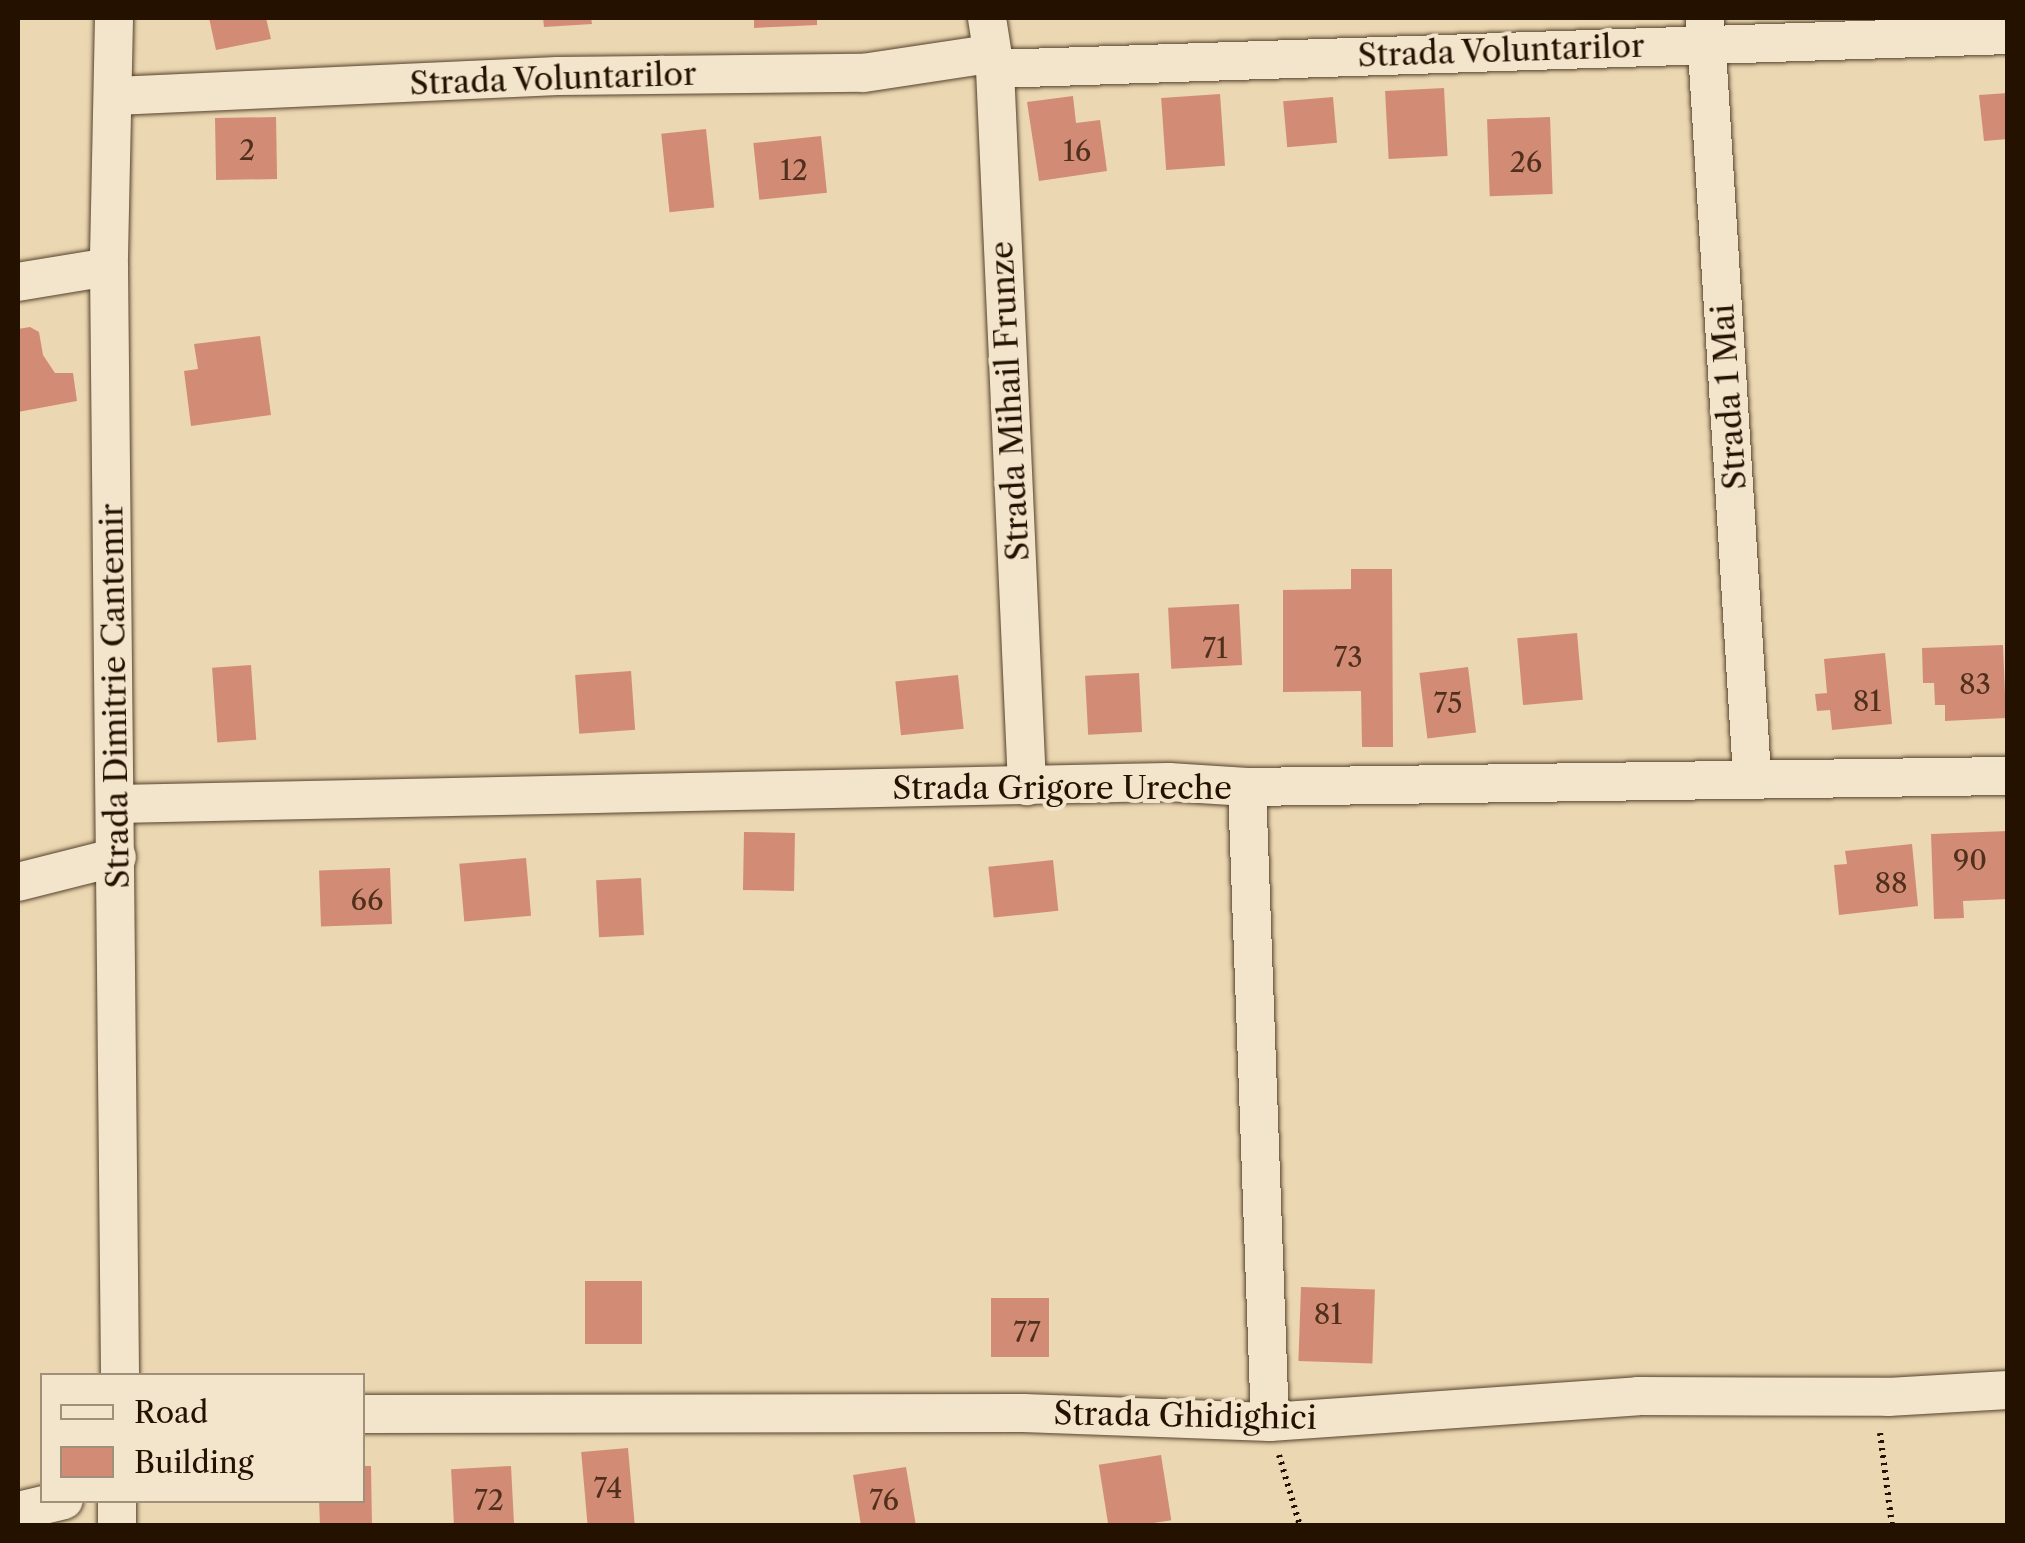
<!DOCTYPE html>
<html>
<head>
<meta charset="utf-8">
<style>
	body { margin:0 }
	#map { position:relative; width:2025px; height:1543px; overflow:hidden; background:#ebd7b1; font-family:"Libre Caslon Text",serif }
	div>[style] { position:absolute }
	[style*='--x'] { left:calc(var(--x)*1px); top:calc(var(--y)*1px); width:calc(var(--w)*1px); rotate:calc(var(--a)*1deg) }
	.building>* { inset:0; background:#d28c75; transform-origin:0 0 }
	.path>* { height:6px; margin-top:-3px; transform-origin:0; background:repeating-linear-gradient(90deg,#251100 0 2.5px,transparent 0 7.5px) }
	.roads { filter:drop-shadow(0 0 2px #56422c) drop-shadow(0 0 2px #56422c) }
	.minor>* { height:38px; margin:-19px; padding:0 19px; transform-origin:19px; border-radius:19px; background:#f2e5cc }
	span { translate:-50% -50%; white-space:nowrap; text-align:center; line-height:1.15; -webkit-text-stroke:8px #f2e5cc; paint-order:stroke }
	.number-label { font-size:28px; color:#50301d }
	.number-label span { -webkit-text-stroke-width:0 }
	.street-label { font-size:32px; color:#251100 }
	.frame { position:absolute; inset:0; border:20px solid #251100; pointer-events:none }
	.legend { position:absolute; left:40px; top:1373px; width:325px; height:130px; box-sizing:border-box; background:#f2e5cc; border:2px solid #a0907a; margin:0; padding:12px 18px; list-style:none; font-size:30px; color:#251100 }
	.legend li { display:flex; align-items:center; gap:20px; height:50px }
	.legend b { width:50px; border:2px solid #a0907a }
</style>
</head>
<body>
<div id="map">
	<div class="building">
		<i style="clip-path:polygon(209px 18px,266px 18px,271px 39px,216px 50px)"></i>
		<i style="clip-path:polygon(543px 18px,591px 18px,592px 24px,544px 27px)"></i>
		<i style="clip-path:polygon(754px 18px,817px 18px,817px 25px,754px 28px)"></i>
		<i style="left:1444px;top:88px;width:68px;height:59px;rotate:87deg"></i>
		<i style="clip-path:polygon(2008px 93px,2008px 139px,1984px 141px,1979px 95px)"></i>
		<i style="left:1220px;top:94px;width:72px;height:59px;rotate:86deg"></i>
		<i style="clip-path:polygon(1073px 96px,1076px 123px,1100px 120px,1107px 171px,1039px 181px,1027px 102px)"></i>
		<i style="left:1333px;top:97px;width:46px;height:50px;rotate:85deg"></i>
		<i style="left:276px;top:117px;width:62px;height:61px;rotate:89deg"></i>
		<i style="left:1550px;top:117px;width:77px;height:63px;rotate:88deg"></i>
		<i style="left:706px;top:129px;width:79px;height:45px;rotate:84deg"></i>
		<i style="left:821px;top:136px;width:57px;height:68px;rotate:84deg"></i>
		<i style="clip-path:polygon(30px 327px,39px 332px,43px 355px,55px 373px,73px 373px,77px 401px,18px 412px,18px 329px)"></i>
		<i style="clip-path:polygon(260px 336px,271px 415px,191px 426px,184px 371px,198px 369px,194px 344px)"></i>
		<i style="clip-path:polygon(1351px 569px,1392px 569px,1393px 747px,1362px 747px,1361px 691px,1283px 692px,1283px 590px,1351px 589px)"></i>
		<i style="left:1239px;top:604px;width:61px;height:71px;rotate:87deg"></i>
		<i style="left:1577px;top:633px;width:67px;height:60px;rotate:85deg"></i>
		<i style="clip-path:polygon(2003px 645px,2006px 718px,1945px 721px,1945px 705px,1935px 705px,1934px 683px,1923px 683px,1922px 648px)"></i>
		<i style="clip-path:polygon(1885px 653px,1892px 724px,1832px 730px,1830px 710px,1817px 711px,1815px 694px,1827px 693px,1824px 659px)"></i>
		<i style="left:251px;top:665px;width:75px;height:39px;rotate:86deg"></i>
		<i style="left:1468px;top:667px;width:66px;height:49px;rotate:83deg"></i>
		<i style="left:631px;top:671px;width:59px;height:56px;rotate:86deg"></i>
		<i style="left:1139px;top:673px;width:59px;height:54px;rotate:87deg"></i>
		<i style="left:958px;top:675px;width:54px;height:63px;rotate:84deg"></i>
		<i style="clip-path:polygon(2008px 831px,2008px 899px,1963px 901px,1964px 918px,1934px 919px,1931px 834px)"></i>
		<i style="left:744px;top:832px;width:51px;height:58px;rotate:1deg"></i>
		<i style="clip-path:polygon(1912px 844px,1918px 906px,1839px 915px,1834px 865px,1847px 864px,1845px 851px)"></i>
		<i style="left:526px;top:858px;width:58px;height:67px;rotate:85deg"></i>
		<i style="left:1053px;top:860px;width:51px;height:65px;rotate:84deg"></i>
		<i style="left:390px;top:868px;width:56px;height:71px;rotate:88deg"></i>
		<i style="left:641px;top:878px;width:57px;height:45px;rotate:87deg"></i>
		<i style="left:585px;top:1281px;width:57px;height:63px"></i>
		<i style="left:1301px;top:1287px;width:74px;height:74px;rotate:2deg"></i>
		<i style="left:991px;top:1298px;width:58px;height:59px"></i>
		<i style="left:628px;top:1448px;width:78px;height:47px;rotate:85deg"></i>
		<i style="left:1161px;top:1455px;width:66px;height:63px;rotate:81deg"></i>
		<i style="clip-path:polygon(362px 1466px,371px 1466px,372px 1526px,320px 1526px,319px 1500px,362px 1500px)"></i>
		<i style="left:511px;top:1466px;width:60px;height:60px;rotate:87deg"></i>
		<i style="clip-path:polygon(906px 1467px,916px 1526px,861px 1526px,853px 1475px)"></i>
	</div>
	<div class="path">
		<i style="--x:1880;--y:1433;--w:94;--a:82.6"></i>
		<i style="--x:1279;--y:1455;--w:74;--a:73.5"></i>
	</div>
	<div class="roads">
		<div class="minor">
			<i style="--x:114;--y:18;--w:249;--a:91.2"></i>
			<i style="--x:109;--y:267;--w:1109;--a:89.43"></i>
			<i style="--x:987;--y:18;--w:52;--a:81.1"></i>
			<i style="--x:995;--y:69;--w:718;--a:87.44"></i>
			<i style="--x:1705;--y:18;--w:759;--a:86.45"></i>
			<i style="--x:995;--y:69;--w:1014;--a:-1.92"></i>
			<i style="--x:115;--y:96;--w:443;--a:-2.6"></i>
			<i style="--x:558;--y:76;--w:305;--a:-0.6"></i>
			<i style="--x:863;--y:73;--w:127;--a:-8.6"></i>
			<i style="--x:18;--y:282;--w:92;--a:-9.4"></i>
			<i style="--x:1247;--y:787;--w:635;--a:87.93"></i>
			<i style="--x:116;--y:804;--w:1053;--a:-1.2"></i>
			<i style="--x:1169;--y:782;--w:78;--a:3.7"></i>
			<i style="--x:1247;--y:787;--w:761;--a:-0.83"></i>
			<i style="--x:18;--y:882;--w:102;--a:-14.2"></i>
			<i style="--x:362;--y:1414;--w:661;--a:-0.09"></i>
			<i style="--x:1023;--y:1413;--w:247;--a:2.1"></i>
			<i style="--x:1270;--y:1422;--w:369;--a:-4"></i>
			<i style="--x:1638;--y:1396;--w:250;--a:0.2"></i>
			<i style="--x:1888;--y:1397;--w:120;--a:-3.3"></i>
			<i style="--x:117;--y:1500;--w:26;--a:90"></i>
			<i style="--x:18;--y:1511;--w:47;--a:-13.4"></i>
		</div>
	</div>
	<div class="number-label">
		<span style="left:247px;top:150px">2</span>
		<span style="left:1077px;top:151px">16</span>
		<span style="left:1526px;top:162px">26</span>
		<span style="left:794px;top:170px">12</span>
		<span style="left:1215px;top:648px">71</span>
		<span style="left:1348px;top:657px">73</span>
		<span style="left:1975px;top:684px">83</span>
		<span style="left:1867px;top:701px">81</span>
		<span style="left:1448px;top:703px">75</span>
		<span style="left:1970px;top:860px">90</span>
		<span style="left:1891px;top:883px">88</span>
		<span style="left:367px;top:900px">66</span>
		<span style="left:1328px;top:1314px">81</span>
		<span style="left:1027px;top:1332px">77</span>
		<span style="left:608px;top:1488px">74</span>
		<span style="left:489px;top:1500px">72</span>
		<span style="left:884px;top:1500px">76</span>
	</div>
	<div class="street-label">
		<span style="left:1501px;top:51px;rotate:-2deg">Strada Voluntarilor</span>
		<span style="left:553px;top:79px;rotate:-2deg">Strada Voluntarilor</span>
		<span style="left:1729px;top:397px;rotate:-94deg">Strada 1 Mai</span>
		<span style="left:1010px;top:401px;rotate:-93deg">Strada Mihail Frunze</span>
		<span style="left:115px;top:696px;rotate:-91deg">Strada Dimitrie Cantemir</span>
		<span style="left:1062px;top:788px">Strada Grigore Ureche</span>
		<span style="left:1185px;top:1416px;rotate:1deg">Strada Ghidighici</span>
	</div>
	<div class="frame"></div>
	<ul class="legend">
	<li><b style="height:12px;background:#f2e5cc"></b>Road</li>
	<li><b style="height:28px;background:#d28c75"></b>Building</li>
	</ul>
</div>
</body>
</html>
